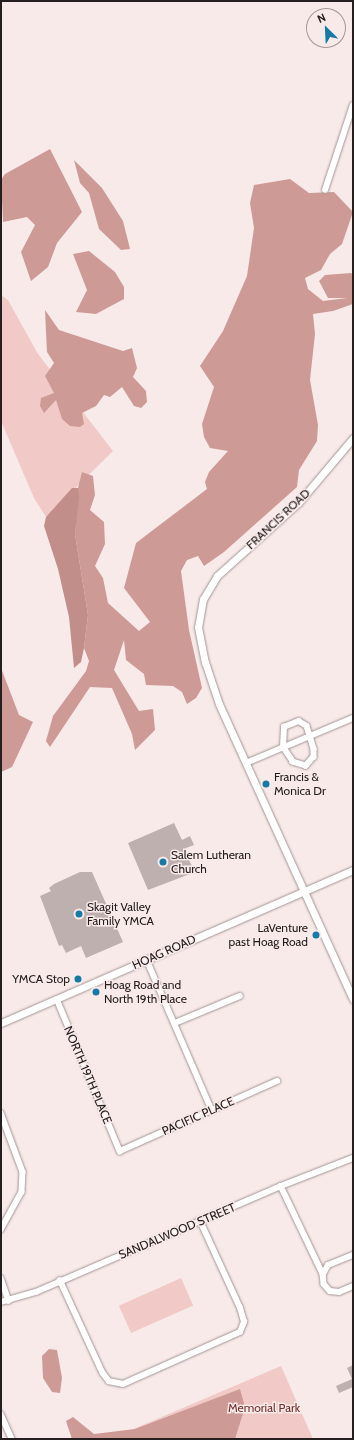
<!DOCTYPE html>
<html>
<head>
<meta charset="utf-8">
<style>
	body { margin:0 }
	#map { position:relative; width:354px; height:1440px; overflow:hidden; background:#f8eae9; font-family:Cabin,sans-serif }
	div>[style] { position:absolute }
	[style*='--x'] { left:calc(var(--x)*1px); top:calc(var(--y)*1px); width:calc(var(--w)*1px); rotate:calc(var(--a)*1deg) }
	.green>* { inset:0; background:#f1cac7; transform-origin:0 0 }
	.forest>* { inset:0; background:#ce9a96 }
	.water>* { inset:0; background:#c18e8a }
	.building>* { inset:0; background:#beb0af }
	.roads { filter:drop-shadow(0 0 1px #a29594) drop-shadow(0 0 1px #a29594) }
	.minor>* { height:5.5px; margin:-2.75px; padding:0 2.75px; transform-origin:2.75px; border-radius:2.75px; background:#fff }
	.tertiary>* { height:7px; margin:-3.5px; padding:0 3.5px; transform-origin:3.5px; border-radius:3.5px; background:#fff }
	.dots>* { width:11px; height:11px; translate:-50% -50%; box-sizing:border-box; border:2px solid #f8eae9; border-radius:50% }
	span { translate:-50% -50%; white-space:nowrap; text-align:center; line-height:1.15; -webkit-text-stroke:3px #f8eae9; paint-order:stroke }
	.street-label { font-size:12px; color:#25201f }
	.poi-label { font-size:12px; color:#25201f }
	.left { translate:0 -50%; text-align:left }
	.right { translate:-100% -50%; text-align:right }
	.park-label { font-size:12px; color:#72302f }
	.frame { position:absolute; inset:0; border:2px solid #25201f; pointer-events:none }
	.north { position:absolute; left:306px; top:8px; width:40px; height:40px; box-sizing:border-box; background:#f8eae9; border:1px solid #a49998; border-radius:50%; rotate:336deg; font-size:11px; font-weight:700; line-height:16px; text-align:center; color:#25201f }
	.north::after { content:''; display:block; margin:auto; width:14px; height:18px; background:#147aa6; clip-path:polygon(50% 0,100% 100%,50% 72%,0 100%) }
</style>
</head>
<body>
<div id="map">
	<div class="green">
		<i style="clip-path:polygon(1px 295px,8px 300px,38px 354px,113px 451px,46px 517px,34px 498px,1px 421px)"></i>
		<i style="left:181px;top:1278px;width:30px;height:68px;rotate:66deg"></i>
		<i style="clip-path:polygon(281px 1366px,313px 1439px,110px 1439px)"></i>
	</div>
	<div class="forest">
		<i style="clip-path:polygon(50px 149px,82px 212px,57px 243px,48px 267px,31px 281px,21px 252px,35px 225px,27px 217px,3px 222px,1px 180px,5px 174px)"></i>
		<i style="clip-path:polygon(74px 160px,102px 188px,123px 221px,130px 249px,121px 250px,99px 229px,89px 193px,80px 183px)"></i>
		<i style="clip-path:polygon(290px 179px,309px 193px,334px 192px,353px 212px,342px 244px,330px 254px,321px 270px,305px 278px,308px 289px,323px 301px,347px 298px,328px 298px,319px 281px,325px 275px,351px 273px,353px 275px,353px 304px,333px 311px,313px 314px,315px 334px,310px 380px,318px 425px,317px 441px,299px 470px,297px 487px,224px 552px,204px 566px,198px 556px,187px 560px,181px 571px,189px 630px,202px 688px,196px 698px,187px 704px,182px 692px,173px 686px,146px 685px,144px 674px,126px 660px,124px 640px,114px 670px,139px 711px,153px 709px,155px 730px,135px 750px,132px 734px,112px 688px,90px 687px,50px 747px,46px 741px,53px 716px,86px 671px,89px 661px,84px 648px,88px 615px,75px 534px,78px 488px,82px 472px,93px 476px,95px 495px,90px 510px,104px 522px,105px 544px,95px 566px,103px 578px,108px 603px,139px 631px,150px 622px,124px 588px,136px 543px,207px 489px,205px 482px,209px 472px,228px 451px,210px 448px,204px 437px,202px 424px,214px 387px,200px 366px,223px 331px,247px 276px,254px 228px,250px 203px,254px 185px)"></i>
		<i style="clip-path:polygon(89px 251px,115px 272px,124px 287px,124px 299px,96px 314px,76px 312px,87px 290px,73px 254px)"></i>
		<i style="clip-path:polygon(45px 310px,59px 330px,123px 351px,132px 348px,137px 368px,133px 377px,146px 391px,147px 402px,141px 408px,134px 406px,122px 387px,110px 397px,104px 395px,96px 406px,82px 413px,84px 424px,80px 427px,70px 426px,62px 419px,56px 400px,44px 413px,40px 406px,41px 398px,54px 393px,45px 376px,54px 363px,47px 352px)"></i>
		<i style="clip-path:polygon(1px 668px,19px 715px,33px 722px,12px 767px,1px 772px)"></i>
		<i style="clip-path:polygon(49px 1349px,57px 1350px,62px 1378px,60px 1393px,52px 1392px,43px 1378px,42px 1356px)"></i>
		<i style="clip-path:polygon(240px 1389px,245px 1407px,235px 1439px,72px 1439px,66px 1421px,73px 1417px,94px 1434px,135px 1429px)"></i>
	</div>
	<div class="water">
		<i style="clip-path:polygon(72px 488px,78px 488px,79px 497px,75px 534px,88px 615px,84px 648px,81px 662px,74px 668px,69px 617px,58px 569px,44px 526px,46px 517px)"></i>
	</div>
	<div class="building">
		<i style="clip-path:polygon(174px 823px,182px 840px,190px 836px,194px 845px,186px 848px,185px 852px,195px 872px,148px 890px,128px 843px)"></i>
		<i style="clip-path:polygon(80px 872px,92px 872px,123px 942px,86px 958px,81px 946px,66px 953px,62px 945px,59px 946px,40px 896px,51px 891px,49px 888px,54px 884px)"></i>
		<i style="clip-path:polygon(353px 1365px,353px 1387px,339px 1393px,336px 1386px,352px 1379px,347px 1368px)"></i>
	</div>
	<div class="roads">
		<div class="minor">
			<i style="--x:325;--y:190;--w:89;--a:-71.8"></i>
			<i style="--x:299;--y:721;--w:9;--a:32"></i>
			<i style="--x:307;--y:726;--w:24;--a:73"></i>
			<i style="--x:314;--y:749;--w:8;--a:90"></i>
			<i style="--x:314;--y:757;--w:12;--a:132"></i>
			<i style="--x:306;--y:766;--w:14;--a:-163"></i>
			<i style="--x:293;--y:762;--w:18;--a:-124"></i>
			<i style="--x:283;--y:747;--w:20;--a:-87"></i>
			<i style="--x:284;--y:727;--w:16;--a:-22"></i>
			<i style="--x:246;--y:763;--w:116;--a:-22.8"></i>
			<i style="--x:147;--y:960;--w:163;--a:66.6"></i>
			<i style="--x:57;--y:999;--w:165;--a:67.5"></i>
			<i style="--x:120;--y:1151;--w:172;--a:-24"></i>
			<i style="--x:175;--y:1023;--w:70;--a:-22.6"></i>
			<i style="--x:1;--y:1113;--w:63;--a:69.6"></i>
			<i style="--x:23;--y:1172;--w:20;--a:93"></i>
			<i style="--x:22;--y:1192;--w:43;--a:118.9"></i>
			<i style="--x:281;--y:1186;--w:98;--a:64.5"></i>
			<i style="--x:323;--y:1274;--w:10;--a:84"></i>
			<i style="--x:324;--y:1284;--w:9;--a:49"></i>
			<i style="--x:330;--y:1291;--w:9;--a:6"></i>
			<i style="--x:339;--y:1292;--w:15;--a:-23"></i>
			<i style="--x:323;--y:1274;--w:10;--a:-61"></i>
			<i style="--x:328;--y:1265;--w:27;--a:-22"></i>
			<i style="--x:1;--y:1278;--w:24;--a:71"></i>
			<i style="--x:60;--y:1280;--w:102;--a:65.2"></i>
			<i style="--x:103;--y:1373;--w:10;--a:53"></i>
			<i style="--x:109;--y:1381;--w:14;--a:12"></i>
			<i style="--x:123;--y:1384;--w:128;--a:-24"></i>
			<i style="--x:240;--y:1332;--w:11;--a:-68"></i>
			<i style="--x:244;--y:1322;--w:15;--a:-106"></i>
			<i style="--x:240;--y:1308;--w:96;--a:-114.7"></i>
			<i style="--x:1;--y:1302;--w:36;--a:-16"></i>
			<i style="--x:36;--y:1292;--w:267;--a:-23.4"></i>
			<i style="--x:281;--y:1186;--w:77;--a:-21.3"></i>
			<i style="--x:1;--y:1414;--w:27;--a:66"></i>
		</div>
		<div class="tertiary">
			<i style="--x:353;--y:438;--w:85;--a:130.2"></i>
			<i style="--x:298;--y:503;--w:109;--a:138"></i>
			<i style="--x:217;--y:576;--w:27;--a:121"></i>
			<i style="--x:203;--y:599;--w:28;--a:100"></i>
			<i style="--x:198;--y:627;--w:36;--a:79"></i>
			<i style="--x:205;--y:662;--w:44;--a:71.6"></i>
			<i style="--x:219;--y:704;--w:324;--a:65.6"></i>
			<i style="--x:1;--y:1023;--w:384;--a:-23.5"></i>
		</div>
	</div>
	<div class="dots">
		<i style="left:266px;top:784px;background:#147aa6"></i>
		<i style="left:163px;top:862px;background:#147aa6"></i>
		<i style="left:79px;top:914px;background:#147aa6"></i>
		<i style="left:316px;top:935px;background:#147aa6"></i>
		<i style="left:78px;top:979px;background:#147aa6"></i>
		<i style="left:96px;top:992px;background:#147aa6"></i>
	</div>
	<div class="street-label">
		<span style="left:278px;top:519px;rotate:-43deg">FRANCIS ROAD</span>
		<span style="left:164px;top:952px;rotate:-24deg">HOAG ROAD</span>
		<span style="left:88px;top:1075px;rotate:67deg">NORTH 19TH PLACE</span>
		<span style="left:198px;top:1116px;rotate:-24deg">PACIFIC PLACE</span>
		<span style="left:177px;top:1231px;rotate:-23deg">SANDALWOOD STREET</span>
	</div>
	<div class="poi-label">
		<span class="left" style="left:274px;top:784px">Francis &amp;<br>Monica Dr</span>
		<span class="left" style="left:171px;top:862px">Salem Lutheran<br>Church</span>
		<span class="left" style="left:87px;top:914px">Skagit Valley<br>Family YMCA</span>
		<span class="right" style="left:308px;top:935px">LaVenture<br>past Hoag Road</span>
		<span class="right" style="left:70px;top:979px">YMCA Stop</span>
		<span class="left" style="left:104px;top:992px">Hoag Road and<br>North 19th Place</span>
	</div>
	<div class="park-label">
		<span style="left:264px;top:1408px">Memorial Park</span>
	</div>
	<div class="frame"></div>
	<div class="north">N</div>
</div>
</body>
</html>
